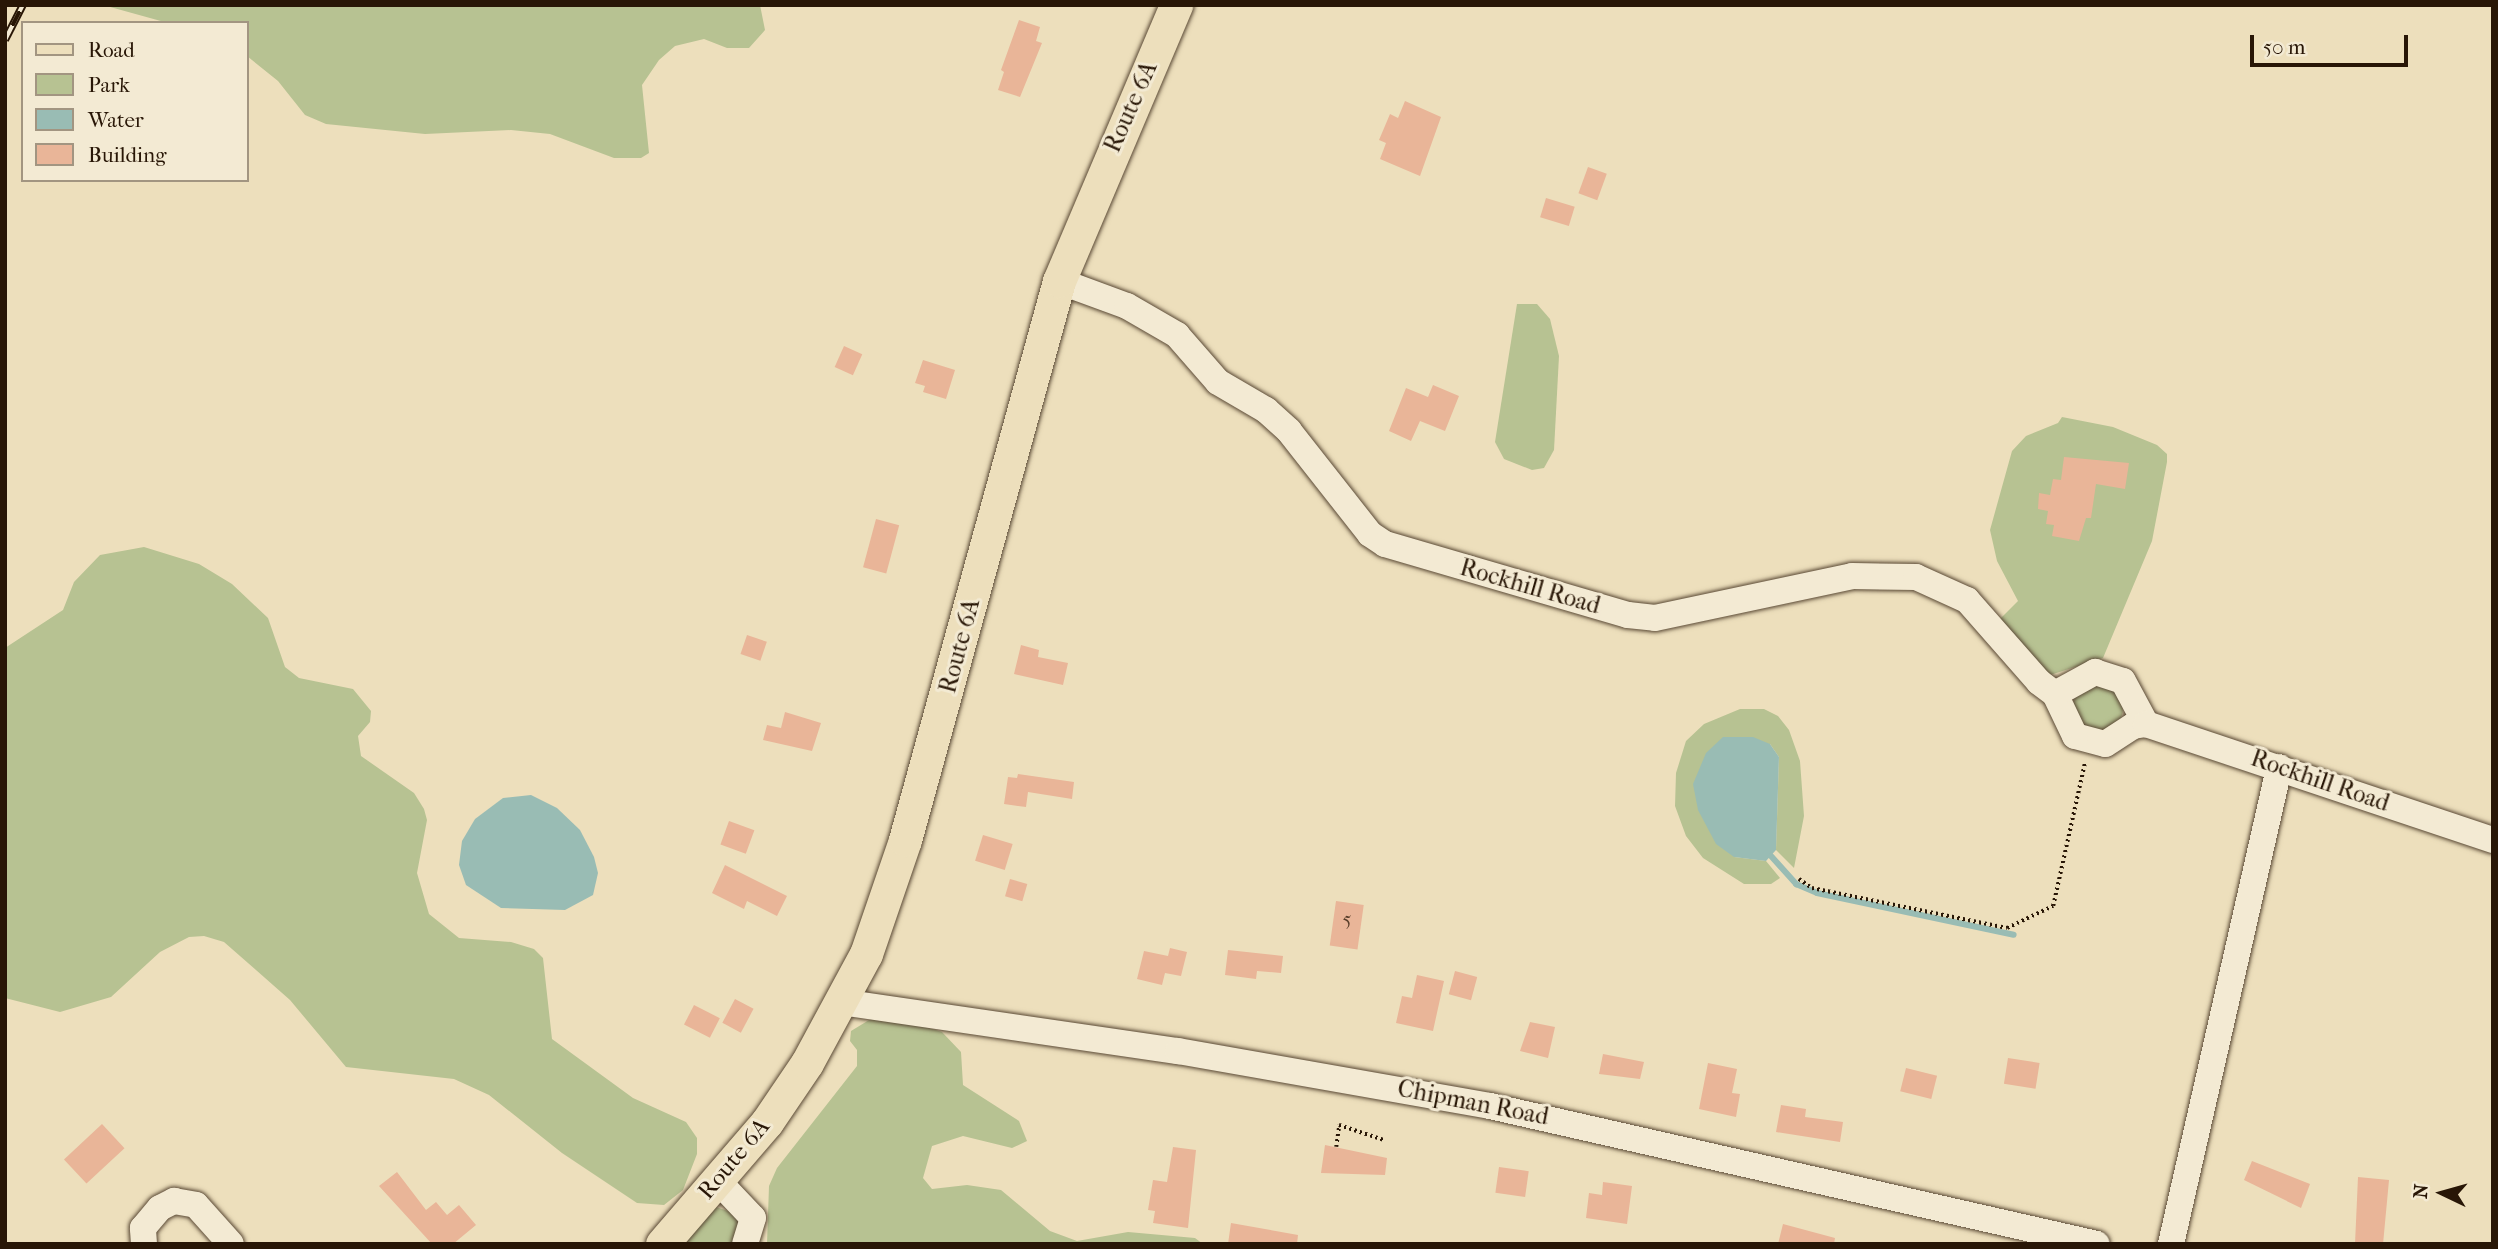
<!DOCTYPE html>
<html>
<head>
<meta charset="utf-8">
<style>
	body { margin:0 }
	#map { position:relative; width:2498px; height:1249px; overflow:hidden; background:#eddfbc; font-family:"IM FELL French Canon",serif }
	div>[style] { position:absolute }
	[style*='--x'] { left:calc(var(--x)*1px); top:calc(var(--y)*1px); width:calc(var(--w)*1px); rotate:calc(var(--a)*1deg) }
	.green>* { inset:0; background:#b7c292 }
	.round { border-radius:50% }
	.water>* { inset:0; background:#99bcb4 }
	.stream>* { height:6px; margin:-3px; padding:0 3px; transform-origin:3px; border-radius:3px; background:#99bcb4 }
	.building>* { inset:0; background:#e9b598; transform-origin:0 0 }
	.path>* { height:3.5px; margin-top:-1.75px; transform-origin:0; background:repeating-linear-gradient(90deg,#281606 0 2px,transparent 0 5.5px) }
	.roads { filter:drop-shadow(0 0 2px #594834) drop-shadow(0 0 2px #594834) }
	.minor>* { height:26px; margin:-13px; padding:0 13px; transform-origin:13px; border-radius:13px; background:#f3ead3 }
	.major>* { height:33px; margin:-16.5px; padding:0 16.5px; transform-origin:16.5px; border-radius:16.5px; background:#eddfbc }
	.rail>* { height:8px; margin-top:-4px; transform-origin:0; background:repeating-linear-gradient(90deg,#f3ead3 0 16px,#281606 0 32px); box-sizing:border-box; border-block:2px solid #281606 }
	span { translate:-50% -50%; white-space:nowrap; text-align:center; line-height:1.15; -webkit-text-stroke:6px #f3ead3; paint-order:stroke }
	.number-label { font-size:21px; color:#583e2a }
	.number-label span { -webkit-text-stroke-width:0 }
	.street-label { font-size:24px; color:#281606 }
	.frame { position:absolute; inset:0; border:7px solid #281606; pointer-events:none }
	.legend { position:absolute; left:21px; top:21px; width:228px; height:161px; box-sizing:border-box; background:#f3ead3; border:2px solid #a29581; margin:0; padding:9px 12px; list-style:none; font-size:21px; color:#281606 }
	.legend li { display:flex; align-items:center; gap:14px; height:35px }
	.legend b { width:35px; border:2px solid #a29581 }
	.north { position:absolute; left:2407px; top:1158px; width:70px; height:70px; -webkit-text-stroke:5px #f3ead3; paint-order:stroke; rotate:275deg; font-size:19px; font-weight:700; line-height:28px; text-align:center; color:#281606 }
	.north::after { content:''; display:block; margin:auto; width:24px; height:32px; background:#281606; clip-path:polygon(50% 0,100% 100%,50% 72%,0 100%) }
	.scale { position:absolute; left:2250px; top:35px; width:158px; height:32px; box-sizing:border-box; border:4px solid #281606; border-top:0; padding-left:9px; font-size:21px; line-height:24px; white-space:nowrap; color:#281606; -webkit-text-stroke:5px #f3ead3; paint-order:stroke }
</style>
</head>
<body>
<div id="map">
	<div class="green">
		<i style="clip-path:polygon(103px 5px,760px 5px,765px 30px,749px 48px,727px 48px,704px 39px,675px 46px,659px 60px,642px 85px,649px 153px,641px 158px,614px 158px,550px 134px,511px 130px,425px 134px,326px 124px,305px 115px,278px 81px,247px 56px,247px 23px,168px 23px)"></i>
		<i style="clip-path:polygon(1517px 304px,1537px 304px,1550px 319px,1559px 356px,1554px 450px,1544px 468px,1532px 470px,1504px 459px,1495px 442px)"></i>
		<i style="clip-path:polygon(2062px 417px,2113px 427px,2157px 445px,2167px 454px,2167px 462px,2152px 541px,2103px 658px,2047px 676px,1999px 620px,2018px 601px,1997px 561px,1990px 530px,2012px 451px,2026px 436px,2058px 423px)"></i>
		<i style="clip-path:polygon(144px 547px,199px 564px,232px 584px,268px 618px,285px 667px,299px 678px,353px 689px,371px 711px,370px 722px,358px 736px,361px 756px,414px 793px,424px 809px,427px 820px,417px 873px,429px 914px,459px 938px,511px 942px,534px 949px,543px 958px,552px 1039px,633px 1098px,686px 1122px,697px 1138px,697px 1154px,683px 1190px,664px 1205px,637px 1203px,562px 1153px,489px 1095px,454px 1079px,346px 1067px,290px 1000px,224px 942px,204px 936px,189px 937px,160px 952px,111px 997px,60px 1012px,5px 998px,5px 648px,63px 610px,74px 582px,100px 555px)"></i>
		<i class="round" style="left:2073px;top:683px;width:50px;height:50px"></i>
		<i style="clip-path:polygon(1740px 709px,1764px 709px,1778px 716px,1789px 730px,1800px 761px,1804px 816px,1794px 868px,1776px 850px,1779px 757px,1770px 744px,1734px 857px,1766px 861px,1780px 878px,1771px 884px,1744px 884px,1703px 858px,1686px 836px,1675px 806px,1676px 773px,1686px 741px,1704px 724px)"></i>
		<i style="clip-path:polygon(874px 1017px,896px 1017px,942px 1032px,961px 1052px,963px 1085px,1019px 1121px,1027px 1141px,1012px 1148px,963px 1136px,932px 1146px,923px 1178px,932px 1189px,967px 1185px,1001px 1190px,1050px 1231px,1077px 1241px,1128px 1232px,1195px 1238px,1203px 1244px,767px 1244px,769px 1186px,777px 1168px,857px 1066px,857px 1050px,850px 1041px,851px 1031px)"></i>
		<i style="clip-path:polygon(716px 1207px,737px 1214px,740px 1228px,732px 1244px,676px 1244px)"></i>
	</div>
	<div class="water">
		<i style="clip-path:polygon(1723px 737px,1753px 737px,1770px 744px,1779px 757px,1776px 850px,1766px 861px,1734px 857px,1716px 844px,1698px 810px,1693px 784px,1706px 753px)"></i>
		<i style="clip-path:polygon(531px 795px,557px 808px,580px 830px,594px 857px,598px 873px,593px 895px,565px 910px,501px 908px,466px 885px,459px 865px,462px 841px,475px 819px,503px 798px)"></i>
	</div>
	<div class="stream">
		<i style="--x:1771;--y:856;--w:38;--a:48"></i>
		<i style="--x:1796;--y:884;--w:23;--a:23"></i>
		<i style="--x:1817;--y:893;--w:201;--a:12"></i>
	</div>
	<div class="building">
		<i style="clip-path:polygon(1019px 20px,1040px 27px,1036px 41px,1042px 43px,1020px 97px,998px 90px,1004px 72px,1001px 70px)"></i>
		<i style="clip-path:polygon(1405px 101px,1441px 117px,1420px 176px,1380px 159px,1386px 143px,1379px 140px,1390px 114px,1398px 118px)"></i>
		<i style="left:1588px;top:167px;width:20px;height:28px;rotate:20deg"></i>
		<i style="left:1546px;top:198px;width:30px;height:20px;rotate:17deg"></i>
		<i style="left:844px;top:346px;width:20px;height:23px;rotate:24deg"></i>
		<i style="clip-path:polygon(923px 360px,955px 370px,946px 399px,923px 392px,925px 386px,915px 383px)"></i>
		<i style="clip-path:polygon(1433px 385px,1459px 396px,1445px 431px,1420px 421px,1411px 441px,1389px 431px,1406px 388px,1428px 397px)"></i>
		<i style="clip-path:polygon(2064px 457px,2129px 463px,2125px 489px,2096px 484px,2091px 518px,2086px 518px,2079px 541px,2052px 536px,2054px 525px,2046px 524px,2048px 511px,2038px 509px,2039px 493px,2050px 495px,2053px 479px,2061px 480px)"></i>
		<i style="left:876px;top:519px;width:24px;height:50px;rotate:15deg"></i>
		<i style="left:747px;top:635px;width:21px;height:20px;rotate:19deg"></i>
		<i style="clip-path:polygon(1021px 645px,1039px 650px,1038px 657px,1068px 663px,1063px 685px,1014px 674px)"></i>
		<i style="clip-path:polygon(785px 712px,821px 723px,812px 751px,763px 740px,767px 725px,781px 728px)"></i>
		<i style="clip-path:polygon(1018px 774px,1074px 782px,1072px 799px,1028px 792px,1026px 807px,1004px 804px,1008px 777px,1017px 778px)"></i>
		<i style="left:729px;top:821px;width:27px;height:25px;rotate:20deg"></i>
		<i style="left:983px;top:835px;width:31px;height:27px;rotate:17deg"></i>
		<i style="clip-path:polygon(725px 865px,787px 896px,777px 916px,747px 901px,744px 909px,712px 893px)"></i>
		<i style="left:1010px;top:879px;width:18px;height:18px;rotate:16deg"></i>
		<i style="left:1336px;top:901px;width:28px;height:45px;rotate:8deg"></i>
		<i style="clip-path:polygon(1170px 948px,1187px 952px,1181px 976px,1165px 973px,1162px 985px,1137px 979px,1144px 951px,1168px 956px)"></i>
		<i style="clip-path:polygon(1228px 950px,1283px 956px,1281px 973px,1257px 971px,1256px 979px,1225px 975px)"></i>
		<i style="left:1455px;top:971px;width:23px;height:24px;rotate:15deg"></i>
		<i style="clip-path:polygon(1417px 975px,1444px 981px,1433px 1031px,1396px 1023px,1402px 996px,1412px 998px)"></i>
		<i style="left:735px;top:999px;width:21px;height:27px;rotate:28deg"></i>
		<i style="left:694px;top:1005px;width:29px;height:22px;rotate:27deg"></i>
		<i style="clip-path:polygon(1530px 1022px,1555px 1027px,1548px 1058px,1520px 1051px)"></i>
		<i style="clip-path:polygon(1603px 1054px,1644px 1062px,1640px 1079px,1599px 1074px)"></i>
		<i style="left:2008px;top:1058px;width:32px;height:26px;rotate:9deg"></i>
		<i style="clip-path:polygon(1708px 1063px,1737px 1069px,1732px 1093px,1740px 1094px,1736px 1117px,1699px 1109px)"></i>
		<i style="left:1906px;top:1068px;width:32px;height:24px;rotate:14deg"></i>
		<i style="clip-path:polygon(1781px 1105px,1806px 1109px,1805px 1117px,1843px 1122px,1840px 1142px,1776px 1132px)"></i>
		<i style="left:102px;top:1124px;width:33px;height:52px;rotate:47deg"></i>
		<i style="clip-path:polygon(1325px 1145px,1387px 1158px,1385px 1175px,1321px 1173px)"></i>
		<i style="clip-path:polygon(1173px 1147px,1196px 1150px,1188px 1228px,1153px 1223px,1155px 1211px,1148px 1210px,1153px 1180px,1167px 1182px)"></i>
		<i style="clip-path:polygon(2252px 1161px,2310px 1184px,2301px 1208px,2244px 1180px)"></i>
		<i style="left:1499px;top:1167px;width:30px;height:26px;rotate:8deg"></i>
		<i style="clip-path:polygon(397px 1172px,426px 1210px,436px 1202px,447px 1215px,459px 1205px,476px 1225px,453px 1244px,432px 1244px,379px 1186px)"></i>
		<i style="clip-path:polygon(2358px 1177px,2389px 1180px,2383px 1244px,2355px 1244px)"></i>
		<i style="clip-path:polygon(1603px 1182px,1632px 1186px,1627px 1224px,1586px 1218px,1589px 1193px,1602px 1195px)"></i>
		<i style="clip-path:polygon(1231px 1223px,1298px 1235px,1297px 1244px,1228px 1244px)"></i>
		<i style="clip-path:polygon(1783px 1224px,1835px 1238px,1834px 1244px,1778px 1244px)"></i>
	</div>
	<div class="path">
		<i style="--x:1799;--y:879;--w:16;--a:35"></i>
		<i style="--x:1812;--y:888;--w:199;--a:11.6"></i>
		<i style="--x:2007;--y:928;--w:51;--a:-25.6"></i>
		<i style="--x:2053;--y:906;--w:148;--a:-77.5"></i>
		<i style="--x:1336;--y:1147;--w:22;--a:-82"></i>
		<i style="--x:1339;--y:1125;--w:47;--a:18.4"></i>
	</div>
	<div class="roads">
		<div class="minor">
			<i style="--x:1059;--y:281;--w:72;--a:20.2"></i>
			<i style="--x:1127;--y:306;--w:58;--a:30.1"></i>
			<i style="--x:1177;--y:335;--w:62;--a:48.9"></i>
			<i style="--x:1218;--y:382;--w:56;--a:30.3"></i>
			<i style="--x:1266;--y:410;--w:31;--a:42"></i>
			<i style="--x:1289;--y:431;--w:131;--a:51.8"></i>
			<i style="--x:1370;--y:534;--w:18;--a:34"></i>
			<i style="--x:1385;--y:544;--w:253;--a:16.3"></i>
			<i style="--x:1628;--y:615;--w:27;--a:6"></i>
			<i style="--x:1655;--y:618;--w:201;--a:-12"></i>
			<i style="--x:1852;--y:576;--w:64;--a:0.9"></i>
			<i style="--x:1916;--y:577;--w:56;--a:24.3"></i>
			<i style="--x:1967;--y:600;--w:109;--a:48.7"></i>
			<i style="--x:2039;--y:682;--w:20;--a:37"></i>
			<i style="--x:2095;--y:672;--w:29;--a:18"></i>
			<i style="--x:2123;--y:681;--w:49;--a:61.9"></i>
			<i style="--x:2146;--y:724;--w:13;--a:171"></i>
			<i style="--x:2133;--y:726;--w:33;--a:147"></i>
			<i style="--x:2105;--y:744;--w:31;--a:-165"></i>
			<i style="--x:2075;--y:736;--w:47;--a:-115.5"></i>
			<i style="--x:2055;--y:694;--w:46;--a:-28.8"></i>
			<i style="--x:2146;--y:724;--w:366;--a:18.5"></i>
			<i style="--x:841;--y:1002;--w:341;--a:8.3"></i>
			<i style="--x:1178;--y:1051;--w:317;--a:10"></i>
			<i style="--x:1490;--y:1106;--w:622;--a:12.81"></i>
			<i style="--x:717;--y:1180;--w:52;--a:46.5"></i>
			<i style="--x:753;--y:1218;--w:27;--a:107"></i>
			<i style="--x:144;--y:1244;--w:16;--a:-94"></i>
			<i style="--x:143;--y:1228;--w:26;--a:-50"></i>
			<i style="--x:160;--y:1208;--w:16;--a:-27"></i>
			<i style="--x:174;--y:1201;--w:22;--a:10"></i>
			<i style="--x:196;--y:1205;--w:52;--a:48.1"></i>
			<i style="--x:2171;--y:1244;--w:489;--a:-77.2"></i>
		</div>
		<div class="major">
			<i style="--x:662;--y:1244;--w:161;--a:-49.3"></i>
			<i style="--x:767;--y:1122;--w:71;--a:-55.9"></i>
			<i style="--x:807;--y:1063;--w:124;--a:-61.6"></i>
			<i style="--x:866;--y:954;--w:120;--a:-71.1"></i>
			<i style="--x:905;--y:840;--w:580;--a:-74.6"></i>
			<i style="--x:1059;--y:281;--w:300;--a:-67"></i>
		</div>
	</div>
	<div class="rail">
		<i style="--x:5;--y:40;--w:39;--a:-63"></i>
	</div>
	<div class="number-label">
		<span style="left:1347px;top:919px">5</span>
	</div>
	<div class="street-label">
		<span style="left:1131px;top:107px;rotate:-66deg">Route 6A</span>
		<span style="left:1530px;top:587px;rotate:16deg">Rockhill Road</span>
		<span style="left:960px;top:646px;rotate:-75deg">Route 6A</span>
		<span style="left:2320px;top:781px;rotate:19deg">Rockhill Road</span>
		<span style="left:1473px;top:1103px;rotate:11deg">Chipman Road</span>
		<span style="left:734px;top:1159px;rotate:-50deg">Route 6A</span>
	</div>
	<div class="frame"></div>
	<ul class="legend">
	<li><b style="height:9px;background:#eddfbc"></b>Road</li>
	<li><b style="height:19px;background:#b7c292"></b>Park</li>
	<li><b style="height:19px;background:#99bcb4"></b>Water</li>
	<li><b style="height:19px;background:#e9b598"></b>Building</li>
	</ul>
	<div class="north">N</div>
	<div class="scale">50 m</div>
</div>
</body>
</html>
